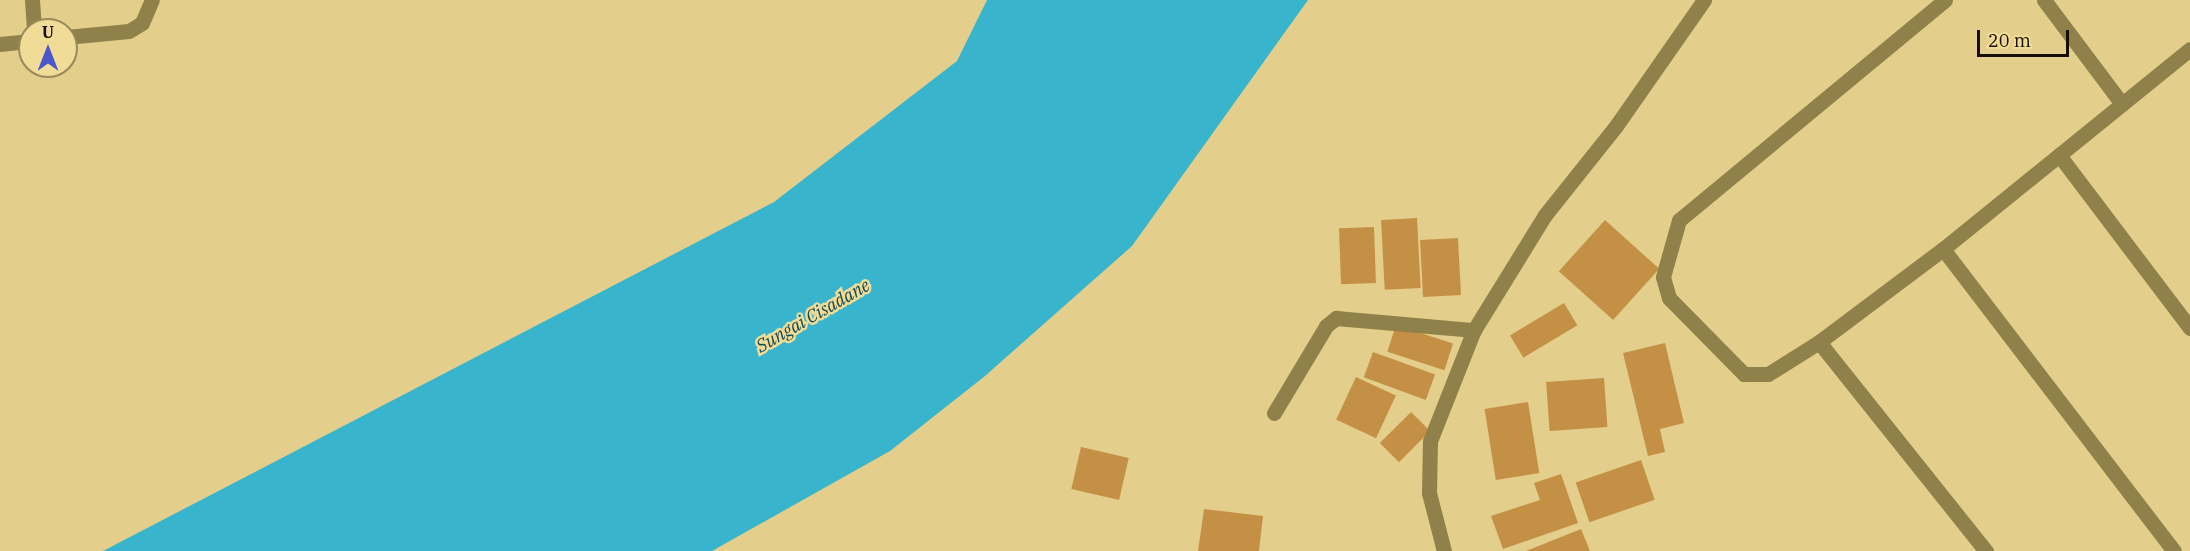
<!DOCTYPE html>
<html>
<head>
<meta charset="utf-8">
<style>
	body { margin:0 }
	#map { position:relative; width:2190px; height:551px; overflow:hidden; background:#e3cf8b; font-family:"IBM Plex Serif",serif }
	div>[style] { position:absolute }
	[style*='--x'] { left:calc(var(--x)*1px); top:calc(var(--y)*1px); width:calc(var(--w)*1px); rotate:calc(var(--a)*1deg) }
	.water>* { inset:0; background:#38b4cc }
	.building>* { inset:0; background:#c49045; transform-origin:0 0 }
	.minor>* { height:15px; margin:-7.5px; padding:0 7.5px; transform-origin:7.5px; border-radius:7.5px; background:#908049 }
	span { translate:-50% -50%; white-space:nowrap; text-align:center; line-height:1.15; -webkit-text-stroke:5px #f0dc97; paint-order:stroke }
	.water-label { font-size:18px; color:#154953; font-style:italic }
	.north { position:absolute; left:18px; top:18px; width:60px; height:60px; box-sizing:border-box; background:#f0dc97; border:2px solid #98895b; border-radius:50%; rotate:0deg; font-size:16px; font-weight:700; line-height:24px; text-align:center; color:#140d00 }
	.north::after { content:''; display:block; margin:auto; width:21px; height:27px; background:#4b56cc; clip-path:polygon(50% 0,100% 100%,50% 72%,0 100%) }
	.scale { position:absolute; left:1977px; top:30px; width:92px; height:27px; box-sizing:border-box; border:3px solid #140d00; border-top:0; padding-left:8px; font-size:18px; line-height:21px; white-space:nowrap; color:#140d00; -webkit-text-stroke:4px #f0dc97; paint-order:stroke }
</style>
</head>
<body>
<div id="map">
	<div class="water">
		<i style="clip-path:polygon(987px 0,1308px 0,1132px 246px,985px 376px,890px 451px,712px 551px,103px 551px,774px 202px,957px 61px)"></i>
	</div>
	<div class="building">
		<i style="left:1417px;top:218px;width:70px;height:36px;rotate:87deg"></i>
		<i style="left:1605px;top:220px;width:73px;height:69px;rotate:42deg"></i>
		<i style="left:1374px;top:227px;width:56px;height:35px;rotate:88deg"></i>
		<i style="left:1458px;top:238px;width:57px;height:38px;rotate:87deg"></i>
		<i style="left:1564px;top:303px;width:26px;height:63px;rotate:59deg"></i>
		<i style="left:1396px;top:325px;width:60px;height:28px;rotate:18deg"></i>
		<i style="clip-path:polygon(1665px 343px,1684px 423px,1660px 429px,1665px 452px,1648px 456px,1623px 353px)"></i>
		<i style="left:1373px;top:352px;width:66px;height:27px;rotate:20deg"></i>
		<i style="left:1356px;top:377px;width:44px;height:47px;rotate:25deg"></i>
		<i style="left:1604px;top:378px;width:49px;height:58px;rotate:86deg"></i>
		<i style="left:1528px;top:402px;width:72px;height:44px;rotate:81deg"></i>
		<i style="left:1411px;top:412px;width:27px;height:44px;rotate:45deg"></i>
		<i style="left:1081px;top:447px;width:49px;height:43px;rotate:13deg"></i>
		<i style="left:1641px;top:460px;width:42px;height:69px;rotate:71deg"></i>
		<i style="clip-path:polygon(1561px 474px,1578px 523px,1503px 549px,1491px 516px,1540px 500px,1534px 483px)"></i>
		<i style="clip-path:polygon(1204px 509px,1263px 516px,1259px 551px,1198px 551px)"></i>
		<i style="clip-path:polygon(1581px 529px,1590px 551px,1526px 551px)"></i>
	</div>
	<div class="minor">
		<i style="--x:32;--y:0;--w:30;--a:86"></i>
		<i style="--x:1945;--y:0;--w:345;--a:140.4"></i>
		<i style="--x:1679;--y:220;--w:59;--a:105.7"></i>
		<i style="--x:1663;--y:277;--w:22;--a:74"></i>
		<i style="--x:1669;--y:298;--w:107;--a:45.4"></i>
		<i style="--x:1744;--y:374;--w:24;--a:0"></i>
		<i style="--x:1768;--y:374;--w:60;--a:-32.1"></i>
		<i style="--x:1819;--y:342;--w:155;--a:-36.9"></i>
		<i style="--x:1943;--y:249;--w:318;--a:-39"></i>
		<i style="--x:2044;--y:0;--w:130;--a:53.1"></i>
		<i style="--x:66;--y:37;--w:63;--a:-5.4"></i>
		<i style="--x:129;--y:31;--w:15;--a:-32"></i>
		<i style="--x:142;--y:23;--w:25;--a:-67"></i>
		<i style="--x:0;--y:44;--w:30;--a:-6"></i>
		<i style="--x:2059;--y:155;--w:217;--a:52.9"></i>
		<i style="--x:1943;--y:249;--w:380;--a:52.6"></i>
		<i style="--x:1819;--y:342;--w:268;--a:51.4"></i>
		<i style="--x:1274;--y:413;--w:101;--a:-59.1"></i>
		<i style="--x:1326;--y:326;--w:13;--a:-39"></i>
		<i style="--x:1336;--y:318;--w:139;--a:5"></i>
		<i style="--x:1444;--y:551;--w:60;--a:-104.5"></i>
		<i style="--x:1429;--y:493;--w:52;--a:-88.9"></i>
		<i style="--x:1430;--y:441;--w:119;--a:-68.4"></i>
		<i style="--x:1474;--y:330;--w:135;--a:-58.3"></i>
		<i style="--x:1545;--y:215;--w:114;--a:-51.4"></i>
		<i style="--x:1616;--y:126;--w:154;--a:-55.1"></i>
	</div>
	<div class="water-label">
		<span style="left:813px;top:316px;rotate:-30deg">Sungai Cisadane</span>
	</div>
	<div class="north">U</div>
	<div class="scale">20 m</div>
</div>
</body>
</html>
